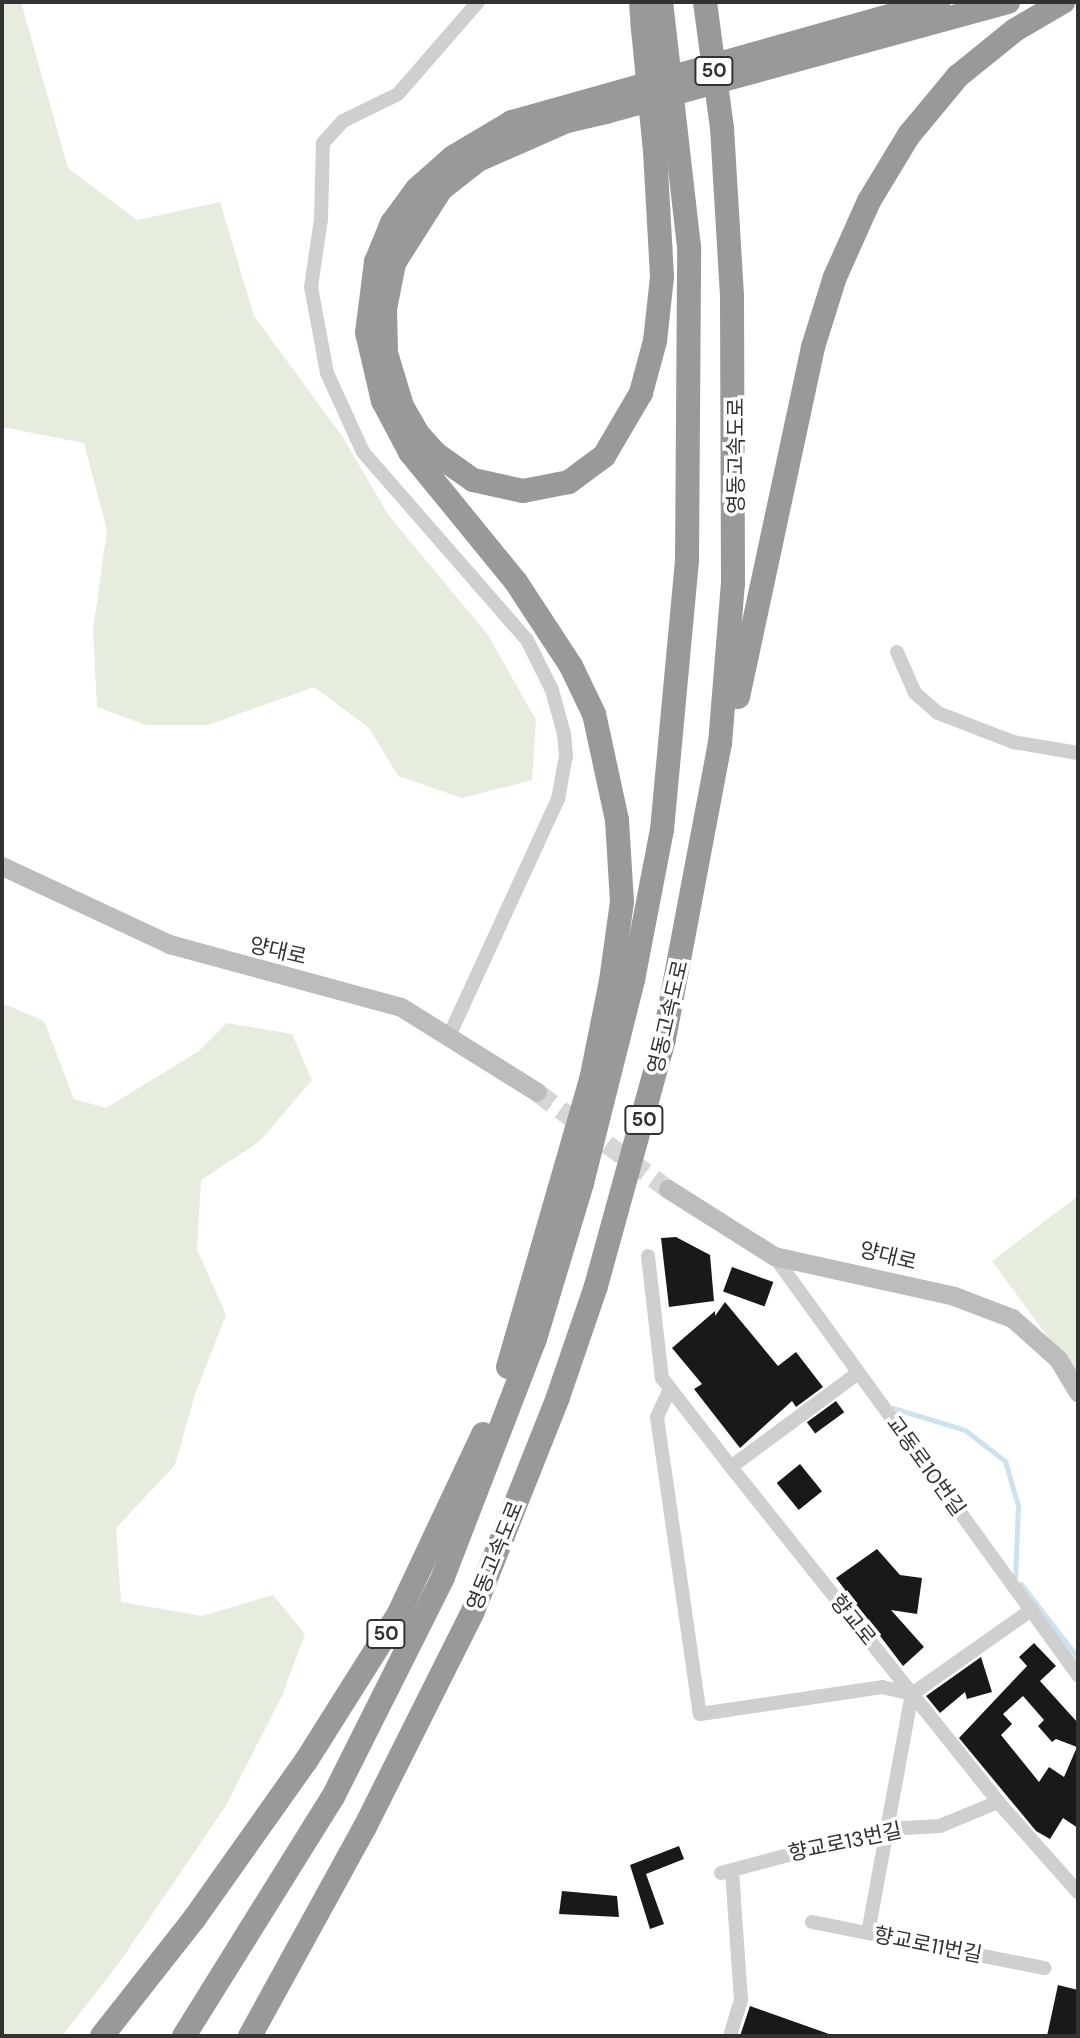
<!DOCTYPE html>
<html>
<head>
<meta charset="utf-8">
<style>
	body { margin:0 }
	#map { position:relative; width:1080px; height:2038px; overflow:hidden; background:#fff; font-family:"DM Sans","Noto Sans KR",sans-serif }
	div>[style] { position:absolute }
	[style*='--x'] { left:calc(var(--x)*1px); top:calc(var(--y)*1px); width:calc(var(--w)*1px); rotate:calc(var(--a)*1deg) }
	.green>* { inset:0; background:#e6ecde }
	.stream>* { height:5px; margin:-2.5px; padding:0 2.5px; transform-origin:2.5px; border-radius:2.5px; background:#cde2ee }
	.building>* { inset:0; background:#191919; transform-origin:0 0 }
	.secondary-tunnel>* { height:19px; margin-top:-9.5px; transform-origin:0; background:repeating-linear-gradient(90deg,#d6d6d6 0 19px,transparent 0 29px) }
	.street>* { height:14px; margin:-7px; padding:0 7px; transform-origin:7px; border-radius:7px; background:#cfcfcf }
	.secondary>* { height:19px; margin:-9.5px; padding:0 9.5px; transform-origin:9.5px; border-radius:9.5px; background:#bcbcbc }
	.highway>* { height:24px; margin:-12px; padding:0 12px; transform-origin:12px; border-radius:12px; background:#999 }
	span { translate:-50% -50%; white-space:nowrap; text-align:center; line-height:1.15; -webkit-text-stroke:7px #fff; paint-order:stroke }
	.shield-label span { padding:2px 5px; background:#fff; border:2px solid; border-radius:5px; -webkit-text-stroke-width:0 }
	.shield-label { font-size:19px; color:#323232; font-weight:700 }
	.street-label { font-size:21px; color:#323232 }
	.frame { position:absolute; inset:0; border:4px solid #323232; pointer-events:none }
</style>
</head>
<body>
<div id="map">
	<div class="green">
		<i style="clip-path:polygon(2px 2px,21px 2px,68px 168px,137px 220px,220px 202px,254px 316px,342px 436px,389px 516px,488px 635px,536px 720px,532px 780px,462px 798px,398px 776px,369px 728px,314px 687px,208px 725px,146px 725px,97px 707px,93px 630px,107px 530px,84px 443px,2px 427px)"></i>
		<i style="clip-path:polygon(2px 1003px,44px 1021px,74px 1099px,106px 1108px,199px 1051px,227px 1023px,292px 1034px,312px 1080px,259px 1142px,201px 1180px,197px 1249px,226px 1315px,195px 1394px,175px 1465px,116px 1528px,121px 1602px,202px 1616px,273px 1595px,305px 1634px,282px 1696px,225px 1807px,119px 1963px,62px 2036px,2px 2036px)"></i>
		<i style="clip-path:polygon(1078px 1196px,1078px 1378px,992px 1261px)"></i>
	</div>
	<div class="stream">
		<i style="--x:893;--y:1408;--w:75;--a:17"></i>
		<i style="--x:965;--y:1430;--w:51;--a:37.8"></i>
		<i style="--x:1005;--y:1461;--w:47;--a:73.9"></i>
		<i style="--x:1018;--y:1506;--w:71;--a:92.4"></i>
		<i style="--x:1021;--y:1584;--w:93;--a:52.4"></i>
	</div>
	<div class="building">
		<i style="clip-path:polygon(676px 1237px,710px 1255px,714px 1301px,669px 1307px,661px 1238px)"></i>
		<i style="left:732px;top:1267px;width:44px;height:26px;rotate:20deg"></i>
		<i style="clip-path:polygon(725px 1302px,778px 1366px,796px 1352px,823px 1387px,796px 1407px,792px 1401px,740px 1448px,694px 1389px,702px 1384px,672px 1348px,715px 1311px,715px 1316px)"></i>
		<i style="left:836px;top:1401px;width:14px;height:36px;rotate:54deg"></i>
		<i style="left:800px;top:1464px;width:35px;height:30px;rotate:51deg"></i>
		<i style="clip-path:polygon(877px 1549px,900px 1575px,922px 1578px,917px 1614px,891px 1610px,924px 1647px,903px 1666px,836px 1578px)"></i>
		<i style="clip-path:polygon(evenodd,1034px 1643px,1056px 1666px,1040px 1681px,1078px 1723px,1078px 1828px,1063px 1818px,1050px 1839px,1036px 1831px,959px 1738px,1027px 1666px,1019px 1657px,1034px 1643px,1023px 1696px,1044px 1720px,1038px 1726px,1052px 1742px,1056px 1739px,1077px 1747px,1064px 1777px,1049px 1767px,1039px 1782px,1001px 1735px,1012px 1724px,1003px 1714px,1023px 1696px)"></i>
		<i style="clip-path:polygon(981px 1657px,992px 1692px,967px 1699px,965px 1692px,940px 1713px,926px 1696px)"></i>
		<i style="clip-path:polygon(679px 1846px,684px 1859px,646px 1874px,664px 1924px,650px 1929px,630px 1865px)"></i>
		<i style="clip-path:polygon(562px 1891px,617px 1896px,619px 1917px,559px 1914px)"></i>
		<i style="clip-path:polygon(1058px 1985px,1078px 1990px,1078px 2036px,1047px 2036px)"></i>
		<i style="clip-path:polygon(750px 2006px,829px 2034px,829px 2036px,740px 2036px)"></i>
	</div>
	<div class="secondary-tunnel">
		<i style="--x:537;--y:1092;--w:163;--a:36.5"></i>
	</div>
	<div class="street">
		<i style="--x:897;--y:652;--w:45;--a:66.3"></i>
		<i style="--x:915;--y:693;--w:30;--a:41"></i>
		<i style="--x:938;--y:713;--w:80;--a:21.1"></i>
		<i style="--x:1013;--y:742;--w:66;--a:9.6"></i>
		<i style="--x:449;--y:1036;--w:261;--a:-65.3"></i>
		<i style="--x:558;--y:799;--w:44;--a:-79.5"></i>
		<i style="--x:566;--y:756;--w:22;--a:-95"></i>
		<i style="--x:564;--y:734;--w:46;--a:-105.3"></i>
		<i style="--x:552;--y:690;--w:56;--a:-116.6"></i>
		<i style="--x:527;--y:640;--w:249;--a:-131.1"></i>
		<i style="--x:363;--y:452;--w:87;--a:-114.5"></i>
		<i style="--x:327;--y:373;--w:87;--a:-100.5"></i>
		<i style="--x:311;--y:287;--w:69;--a:-81.6"></i>
		<i style="--x:321;--y:219;--w:76;--a:-88.5"></i>
		<i style="--x:323;--y:143;--w:30;--a:-48"></i>
		<i style="--x:343;--y:121;--w:61;--a:-26.1"></i>
		<i style="--x:398;--y:94;--w:122;--a:-49"></i>
		<i style="--x:648;--y:1256;--w:123;--a:83.5"></i>
		<i style="--x:662;--y:1378;--w:113;--a:52.2"></i>
		<i style="--x:774;--y:1256;--w:518;--a:54.04"></i>
		<i style="--x:858;--y:1373;--w:158;--a:143.5"></i>
		<i style="--x:731;--y:1467;--w:428;--a:51.4"></i>
		<i style="--x:998;--y:1802;--w:120;--a:48.4"></i>
		<i style="--x:670;--y:1389;--w:31;--a:115"></i>
		<i style="--x:657;--y:1417;--w:300;--a:81.8"></i>
		<i style="--x:700;--y:1714;--w:184;--a:-8.4"></i>
		<i style="--x:882;--y:1687;--w:31;--a:13"></i>
		<i style="--x:721;--y:1873;--w:171;--a:-14.9"></i>
		<i style="--x:886;--y:1829;--w:54;--a:-3.2"></i>
		<i style="--x:940;--y:1826;--w:63;--a:-22.5"></i>
		<i style="--x:812;--y:1922;--w:237;--a:11.2"></i>
		<i style="--x:868;--y:1933;--w:243;--a:-79.6"></i>
		<i style="--x:912;--y:1694;--w:146;--a:-35.2"></i>
		<i style="--x:730;--y:2036;--w:38;--a:-73"></i>
		<i style="--x:741;--y:2000;--w:129;--a:-94"></i>
	</div>
	<div class="secondary">
		<i style="--x:2;--y:866;--w:184;--a:25"></i>
		<i style="--x:169;--y:944;--w:240;--a:15.2"></i>
		<i style="--x:401;--y:1007;--w:160;--a:32"></i>
		<i style="--x:668;--y:1189;--w:125;--a:32.3"></i>
		<i style="--x:774;--y:1256;--w:184;--a:12.5"></i>
		<i style="--x:954;--y:1296;--w:62;--a:20.8"></i>
		<i style="--x:1012;--y:1318;--w:62;--a:41.7"></i>
		<i style="--x:1058;--y:1359;--w:39;--a:59"></i>
	</div>
	<div class="highway">
		<i style="--x:641;--y:2;--w:27;--a:86"></i>
		<i style="--x:643;--y:29;--w:123;--a:84.4"></i>
		<i style="--x:655;--y:151;--w:126;--a:86.8"></i>
		<i style="--x:662;--y:277;--w:64;--a:96.2"></i>
		<i style="--x:655;--y:341;--w:54;--a:105.1"></i>
		<i style="--x:641;--y:393;--w:73;--a:120.4"></i>
		<i style="--x:604;--y:456;--w:44;--a:143.4"></i>
		<i style="--x:569;--y:482;--w:47;--a:168.9"></i>
		<i style="--x:523;--y:491;--w:51;--a:-167.6"></i>
		<i style="--x:473;--y:480;--w:45;--a:-144.9"></i>
		<i style="--x:436;--y:454;--w:27;--a:-132"></i>
		<i style="--x:418;--y:434;--w:32;--a:-120"></i>
		<i style="--x:402;--y:406;--w:55;--a:-106.8"></i>
		<i style="--x:386;--y:353;--w:44;--a:-91.3"></i>
		<i style="--x:385;--y:309;--w:47;--a:-78.9"></i>
		<i style="--x:394;--y:263;--w:88;--a:-57.6"></i>
		<i style="--x:441;--y:189;--w:47;--a:-38.1"></i>
		<i style="--x:478;--y:160;--w:97;--a:-23.7"></i>
		<i style="--x:567;--y:121;--w:40;--a:-13"></i>
		<i style="--x:606;--y:112;--w:417;--a:-15.3"></i>
		<i style="--x:738;--y:697;--w:358;--a:-77.9"></i>
		<i style="--x:813;--y:347;--w:73;--a:-72.6"></i>
		<i style="--x:835;--y:277;--w:83;--a:-65.9"></i>
		<i style="--x:869;--y:201;--w:77;--a:-58.8"></i>
		<i style="--x:909;--y:135;--w:77;--a:-50.3"></i>
		<i style="--x:958;--y:76;--w:73;--a:-38.9"></i>
		<i style="--x:1015;--y:30;--w:56;--a:-30.3"></i>
		<i style="--x:508;--y:1367;--w:299;--a:-73.9"></i>
		<i style="--x:591;--y:1080;--w:101;--a:-78.6"></i>
		<i style="--x:611;--y:981;--w:80;--a:-82.1"></i>
		<i style="--x:622;--y:902;--w:82;--a:-93.5"></i>
		<i style="--x:617;--y:820;--w:108;--a:-102.2"></i>
		<i style="--x:594;--y:714;--w:53;--a:-115.6"></i>
		<i style="--x:571;--y:666;--w:100;--a:-123.2"></i>
		<i style="--x:516;--y:582;--w:168;--a:-129.2"></i>
		<i style="--x:410;--y:452;--w:58;--a:-117.9"></i>
		<i style="--x:383;--y:401;--w:70;--a:-103.2"></i>
		<i style="--x:367;--y:333;--w:72;--a:-82.8"></i>
		<i style="--x:376;--y:262;--w:42;--a:-67.7"></i>
		<i style="--x:392;--y:223;--w:42;--a:-53.7"></i>
		<i style="--x:417;--y:189;--w:48;--a:-41.6"></i>
		<i style="--x:453;--y:157;--w:69;--a:-30.7"></i>
		<i style="--x:512;--y:122;--w:443;--a:-15.7"></i>
		<i style="--x:102;--y:2036;--w:149;--a:-51.8"></i>
		<i style="--x:194;--y:1919;--w:194;--a:-54.7"></i>
		<i style="--x:306;--y:1761;--w:173;--a:-57.8"></i>
		<i style="--x:398;--y:1615;--w:200;--a:-64.8"></i>
		<i style="--x:184;--y:2036;--w:282;--a:-58.1"></i>
		<i style="--x:333;--y:1797;--w:246;--a:-63.4"></i>
		<i style="--x:443;--y:1577;--w:255;--a:-68.9"></i>
		<i style="--x:535;--y:1339;--w:163;--a:-73.2"></i>
		<i style="--x:582;--y:1183;--w:209;--a:-75.9"></i>
		<i style="--x:633;--y:980;--w:153;--a:-79.1"></i>
		<i style="--x:662;--y:830;--w:270;--a:-84.7"></i>
		<i style="--x:687;--y:561;--w:314;--a:-89.6"></i>
		<i style="--x:689;--y:247;--w:247;--a:-96.5"></i>
		<i style="--x:250;--y:2036;--w:239;--a:-61.2"></i>
		<i style="--x:365;--y:1827;--w:241;--a:-63.4"></i>
		<i style="--x:473;--y:1611;--w:230;--a:-68.3"></i>
		<i style="--x:558;--y:1397;--w:117;--a:-71.1"></i>
		<i style="--x:596;--y:1286;--w:256;--a:-74.6"></i>
		<i style="--x:664;--y:1039;--w:300;--a:-79.3"></i>
		<i style="--x:720;--y:744;--w:161;--a:-85.4"></i>
		<i style="--x:733;--y:584;--w:288;--a:-90.2"></i>
		<i style="--x:732;--y:296;--w:168;--a:-93.4"></i>
		<i style="--x:722;--y:128;--w:127;--a:-97.7"></i>
	</div>
	<div class="shield-label">
		<span style="left:714px;top:71px">50</span>
		<span style="left:644px;top:1120px">50</span>
		<span style="left:386px;top:1634px">50</span>
	</div>
	<div class="street-label">
		<span style="left:736px;top:456px;rotate:-90deg">영동고속도로</span>
		<span style="left:278px;top:951px;rotate:13deg">양대로</span>
		<span style="left:668px;top:1017px;rotate:-77deg">영동고속도로</span>
		<span style="left:888px;top:1256px;rotate:14deg">양대로</span>
		<span style="left:926px;top:1466px;rotate:54deg">교동로10번길</span>
		<span style="left:495px;top:1556px;rotate:-68deg">영동고속도로</span>
		<span style="left:853px;top:1620px;rotate:51deg">향교로</span>
		<span style="left:845px;top:1842px;rotate:-12deg">향교로13번길</span>
		<span style="left:928px;top:1945px;rotate:11deg">향교로11번길</span>
	</div>
	<div class="frame"></div>
</div>
</body>
</html>
